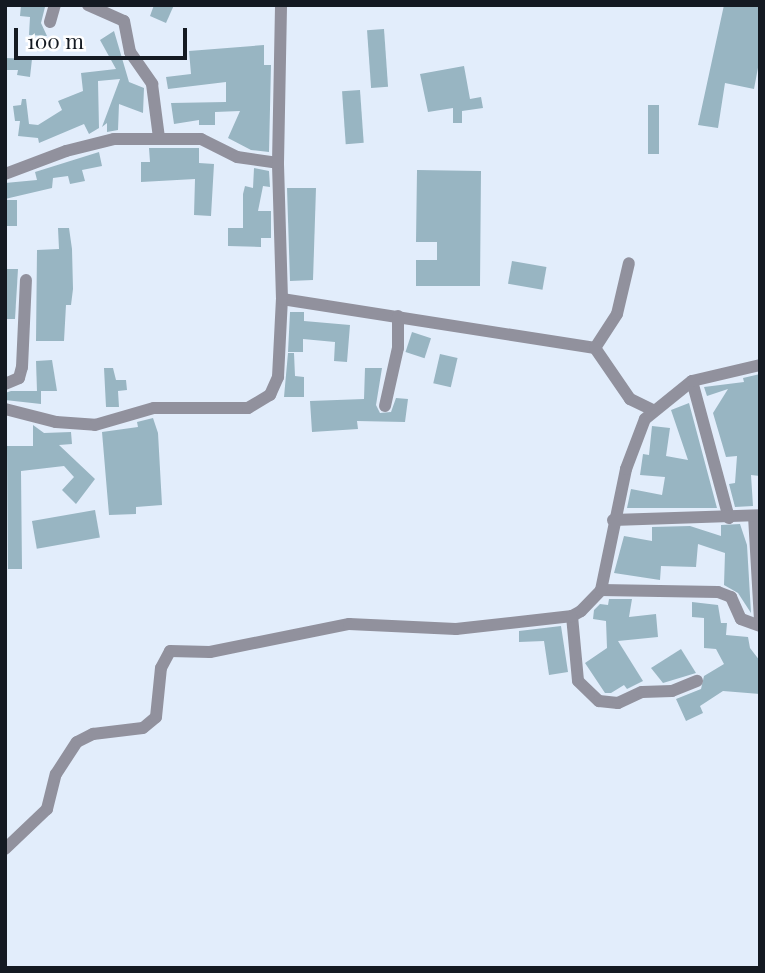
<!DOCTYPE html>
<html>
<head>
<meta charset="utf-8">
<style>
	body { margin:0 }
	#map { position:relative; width:765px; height:973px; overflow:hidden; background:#e2edfb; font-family:"Playfair Display",serif }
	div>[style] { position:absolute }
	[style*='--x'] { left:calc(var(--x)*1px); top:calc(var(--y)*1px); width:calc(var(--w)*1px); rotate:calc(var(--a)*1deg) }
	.building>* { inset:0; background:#98b5c2; transform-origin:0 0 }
	.minor>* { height:12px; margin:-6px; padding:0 6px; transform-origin:6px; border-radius:6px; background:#91919d }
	span { translate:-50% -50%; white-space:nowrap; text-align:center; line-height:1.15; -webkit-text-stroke:6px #fff; paint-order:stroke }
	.frame { position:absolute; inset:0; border:7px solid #141a22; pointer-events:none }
	.scale { position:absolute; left:14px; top:28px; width:173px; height:32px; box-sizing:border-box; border:4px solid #141a22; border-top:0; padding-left:9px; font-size:21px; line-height:24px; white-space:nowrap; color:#141a22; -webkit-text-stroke:5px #fff; paint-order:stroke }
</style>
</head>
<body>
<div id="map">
	<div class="building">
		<i style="clip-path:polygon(21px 5px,45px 7px,41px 23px,47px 36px,29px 35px,30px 17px,20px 16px)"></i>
		<i style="clip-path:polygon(154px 5px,174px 5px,166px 23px,150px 16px)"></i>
		<i style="clip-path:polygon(724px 5px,760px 5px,760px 57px,754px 89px,725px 83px,718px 128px,698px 125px)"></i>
		<i style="left:384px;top:29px;width:58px;height:17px;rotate:86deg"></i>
		<i style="clip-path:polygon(114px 31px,129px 82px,144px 88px,143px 113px,119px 104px,118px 130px,107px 132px,107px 123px,102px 127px,120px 79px,98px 81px,99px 128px,89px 134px,84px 124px,39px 143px,38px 138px,18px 136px,20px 121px,15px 121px,13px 106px,21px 105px,22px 99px,26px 99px,29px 124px,38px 125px,62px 110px,58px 101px,83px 91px,81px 73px,116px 69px,100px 40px)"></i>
		<i style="clip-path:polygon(264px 45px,264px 65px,271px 65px,269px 152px,251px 150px,228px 138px,240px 111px,215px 112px,215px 125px,199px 125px,199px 120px,174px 124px,171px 103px,226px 102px,226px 82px,168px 89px,166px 77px,191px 74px,189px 51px)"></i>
		<i style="clip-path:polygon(5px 58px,32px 59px,30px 77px,17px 75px,18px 70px,5px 70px)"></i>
		<i style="clip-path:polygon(464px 66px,470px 99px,481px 97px,483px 108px,462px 111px,462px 123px,453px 123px,453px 108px,428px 112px,420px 74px)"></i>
		<i style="left:360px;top:90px;width:53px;height:18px;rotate:86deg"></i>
		<i style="left:648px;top:105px;width:11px;height:49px"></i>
		<i style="clip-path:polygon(149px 148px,199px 148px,199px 163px,214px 164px,211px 216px,194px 215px,195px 179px,141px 182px,141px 162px,150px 162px)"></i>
		<i style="clip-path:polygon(99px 152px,102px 166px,82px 170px,85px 181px,70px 184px,68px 176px,53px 178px,52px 188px,5px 199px,5px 183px,37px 180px,35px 172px)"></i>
		<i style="clip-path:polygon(254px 168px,269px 171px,270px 187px,263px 186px,258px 211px,271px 211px,271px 238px,261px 238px,261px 247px,228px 246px,228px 228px,243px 228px,243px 194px,245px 186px,253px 188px)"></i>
		<i style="clip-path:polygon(417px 170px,481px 171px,480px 286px,416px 286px,416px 260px,437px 260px,437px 242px,416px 242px)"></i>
		<i style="clip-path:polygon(287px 188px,316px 188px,313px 280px,290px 281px)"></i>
		<i style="left:5px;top:200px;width:12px;height:26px"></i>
		<i style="clip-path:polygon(58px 228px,69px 228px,72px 249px,73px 289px,71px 305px,66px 305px,64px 341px,36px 341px,37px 250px,59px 249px)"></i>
		<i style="left:512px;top:261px;width:35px;height:23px;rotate:10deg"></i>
		<i style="clip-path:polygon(5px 269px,18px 269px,15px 319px,5px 319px)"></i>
		<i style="clip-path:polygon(290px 312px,304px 312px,304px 321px,350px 325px,347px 362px,334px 361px,335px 342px,303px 339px,303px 352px,288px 352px)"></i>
		<i style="left:412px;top:332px;width:20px;height:21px;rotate:18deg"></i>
		<i style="clip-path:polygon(288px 353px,294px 353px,295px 376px,304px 377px,304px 397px,284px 397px)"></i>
		<i style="left:440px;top:354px;width:18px;height:30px;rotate:13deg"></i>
		<i style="clip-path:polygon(52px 360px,57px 391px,37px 391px,36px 361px)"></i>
		<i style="clip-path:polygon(104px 368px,113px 368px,116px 380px,126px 380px,127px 390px,118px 391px,119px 407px,106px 407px)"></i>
		<i style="clip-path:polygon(365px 368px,382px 368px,376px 405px,380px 413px,391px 412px,396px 398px,408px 399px,405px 422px,357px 421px,358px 429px,312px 432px,310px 401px,364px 399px)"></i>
		<i style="clip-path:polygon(760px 374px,760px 476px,751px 475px,753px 506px,735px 507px,729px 484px,735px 483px,737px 456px,726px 457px,713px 413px,728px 389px,707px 396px,704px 387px,744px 382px,743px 378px)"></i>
		<i style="clip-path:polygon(11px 391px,41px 391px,41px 404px,5px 400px,5px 393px)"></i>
		<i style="clip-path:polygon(689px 403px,717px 508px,627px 508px,631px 489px,662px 495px,665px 477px,640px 475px,643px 454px,649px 455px,652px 426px,670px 428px,666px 456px,688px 460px,671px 410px)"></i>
		<i style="clip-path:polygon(153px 418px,158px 433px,162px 505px,136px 507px,136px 514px,109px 515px,102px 432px,138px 427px,137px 422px)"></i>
		<i style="clip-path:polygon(33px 425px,44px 433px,71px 432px,72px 444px,59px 445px,95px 479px,76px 504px,62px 490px,74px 477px,64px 466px,21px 471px,22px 569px,8px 569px,7px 446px,33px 446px)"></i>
		<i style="left:95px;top:510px;width:28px;height:64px;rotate:80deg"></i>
		<i style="clip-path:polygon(740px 524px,747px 545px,751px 613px,738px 593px,724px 585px,725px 553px,698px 544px,696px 567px,661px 566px,660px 580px,614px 573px,624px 536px,652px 541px,652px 527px,690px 526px,721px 536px,721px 525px)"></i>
		<i style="clip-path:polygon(609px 599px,632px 599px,629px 617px,656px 614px,658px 637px,618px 641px,643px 681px,627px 689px,624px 685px,611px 693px,605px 693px,585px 663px,607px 648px,606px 621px,593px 619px,594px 610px,600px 604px,608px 605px)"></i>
		<i style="clip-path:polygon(692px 602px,718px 605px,721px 623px,727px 623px,726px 635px,748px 637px,750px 648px,760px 661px,760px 694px,723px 691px,700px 706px,703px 713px,686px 721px,676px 699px,701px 689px,704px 676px,724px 664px,716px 649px,704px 648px,704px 618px,692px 617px)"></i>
		<i style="clip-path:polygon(561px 626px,568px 672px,549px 675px,544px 641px,519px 642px,519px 631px)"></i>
		<i style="clip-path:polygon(681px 649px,696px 673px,663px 683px,651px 668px)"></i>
	</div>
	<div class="minor">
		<i style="--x:88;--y:5;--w:39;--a:24"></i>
		<i style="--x:124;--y:21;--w:32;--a:79"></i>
		<i style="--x:130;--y:52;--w:39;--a:55"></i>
		<i style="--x:152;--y:84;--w:54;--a:82.6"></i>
		<i style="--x:50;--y:22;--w:18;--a:-74"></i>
		<i style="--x:5;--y:174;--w:65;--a:-20.7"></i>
		<i style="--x:66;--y:151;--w:49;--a:-14"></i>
		<i style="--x:114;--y:139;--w:87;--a:0"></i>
		<i style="--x:201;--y:139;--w:40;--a:26.6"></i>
		<i style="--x:237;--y:157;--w:41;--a:8.3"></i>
		<i style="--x:282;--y:299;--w:317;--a:8.9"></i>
		<i style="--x:595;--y:348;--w:62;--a:55.5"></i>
		<i style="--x:630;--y:399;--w:25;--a:26"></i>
		<i style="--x:595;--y:348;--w:40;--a:-57.1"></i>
		<i style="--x:617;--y:314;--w:52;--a:-76.8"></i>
		<i style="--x:692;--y:381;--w:142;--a:74.9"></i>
		<i style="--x:5;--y:384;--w:15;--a:-23"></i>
		<i style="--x:19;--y:378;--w:11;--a:-75"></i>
		<i style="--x:22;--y:367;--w:87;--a:-87.4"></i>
		<i style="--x:385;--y:406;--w:59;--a:-77.4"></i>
		<i style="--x:398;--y:348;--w:32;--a:-90"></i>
		<i style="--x:5;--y:409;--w:53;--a:14.3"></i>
		<i style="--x:56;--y:422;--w:39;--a:4"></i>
		<i style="--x:95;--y:425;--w:61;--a:-16.1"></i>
		<i style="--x:154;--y:408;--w:94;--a:0"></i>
		<i style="--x:248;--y:408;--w:26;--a:-31"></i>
		<i style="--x:270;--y:395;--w:20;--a:-66"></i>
		<i style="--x:278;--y:377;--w:78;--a:-87.1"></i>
		<i style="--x:282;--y:299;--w:136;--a:-91.7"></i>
		<i style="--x:278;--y:163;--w:158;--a:-88.9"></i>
		<i style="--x:754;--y:516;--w:103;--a:86.7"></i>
		<i style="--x:613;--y:520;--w:147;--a:-1.9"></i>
		<i style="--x:601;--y:590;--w:117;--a:1"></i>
		<i style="--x:718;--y:592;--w:14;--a:21"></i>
		<i style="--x:731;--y:597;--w:24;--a:66"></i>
		<i style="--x:741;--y:619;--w:20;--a:20"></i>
		<i style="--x:572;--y:616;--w:65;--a:84.7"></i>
		<i style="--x:578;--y:681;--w:29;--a:44"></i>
		<i style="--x:599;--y:701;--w:19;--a:6"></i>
		<i style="--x:618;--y:703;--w:26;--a:-25"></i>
		<i style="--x:642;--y:692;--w:30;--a:-2"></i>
		<i style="--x:672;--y:691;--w:27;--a:-22"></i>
		<i style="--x:5;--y:849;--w:58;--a:-43.6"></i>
		<i style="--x:47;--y:809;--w:36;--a:-76"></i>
		<i style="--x:56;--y:774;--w:38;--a:-57"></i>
		<i style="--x:77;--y:742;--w:18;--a:-27"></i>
		<i style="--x:93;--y:734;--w:50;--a:-6.8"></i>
		<i style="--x:143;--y:728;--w:17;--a:-40"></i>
		<i style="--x:156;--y:717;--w:49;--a:-84.2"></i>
		<i style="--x:161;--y:668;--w:19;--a:-62"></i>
		<i style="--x:170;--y:651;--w:40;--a:1.4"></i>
		<i style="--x:210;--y:652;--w:142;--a:-11.4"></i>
		<i style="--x:349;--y:624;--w:107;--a:2.7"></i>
		<i style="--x:456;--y:629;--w:117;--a:-6.4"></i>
		<i style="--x:572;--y:616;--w:10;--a:-29"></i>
		<i style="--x:581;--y:611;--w:29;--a:-46"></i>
		<i style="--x:601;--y:590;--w:124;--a:-78.3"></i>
		<i style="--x:626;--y:469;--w:53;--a:-69.2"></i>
		<i style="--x:645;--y:419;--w:60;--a:-39"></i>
		<i style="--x:692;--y:381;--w:70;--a:-13.2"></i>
	</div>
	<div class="frame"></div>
	<div class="scale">100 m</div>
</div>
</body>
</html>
